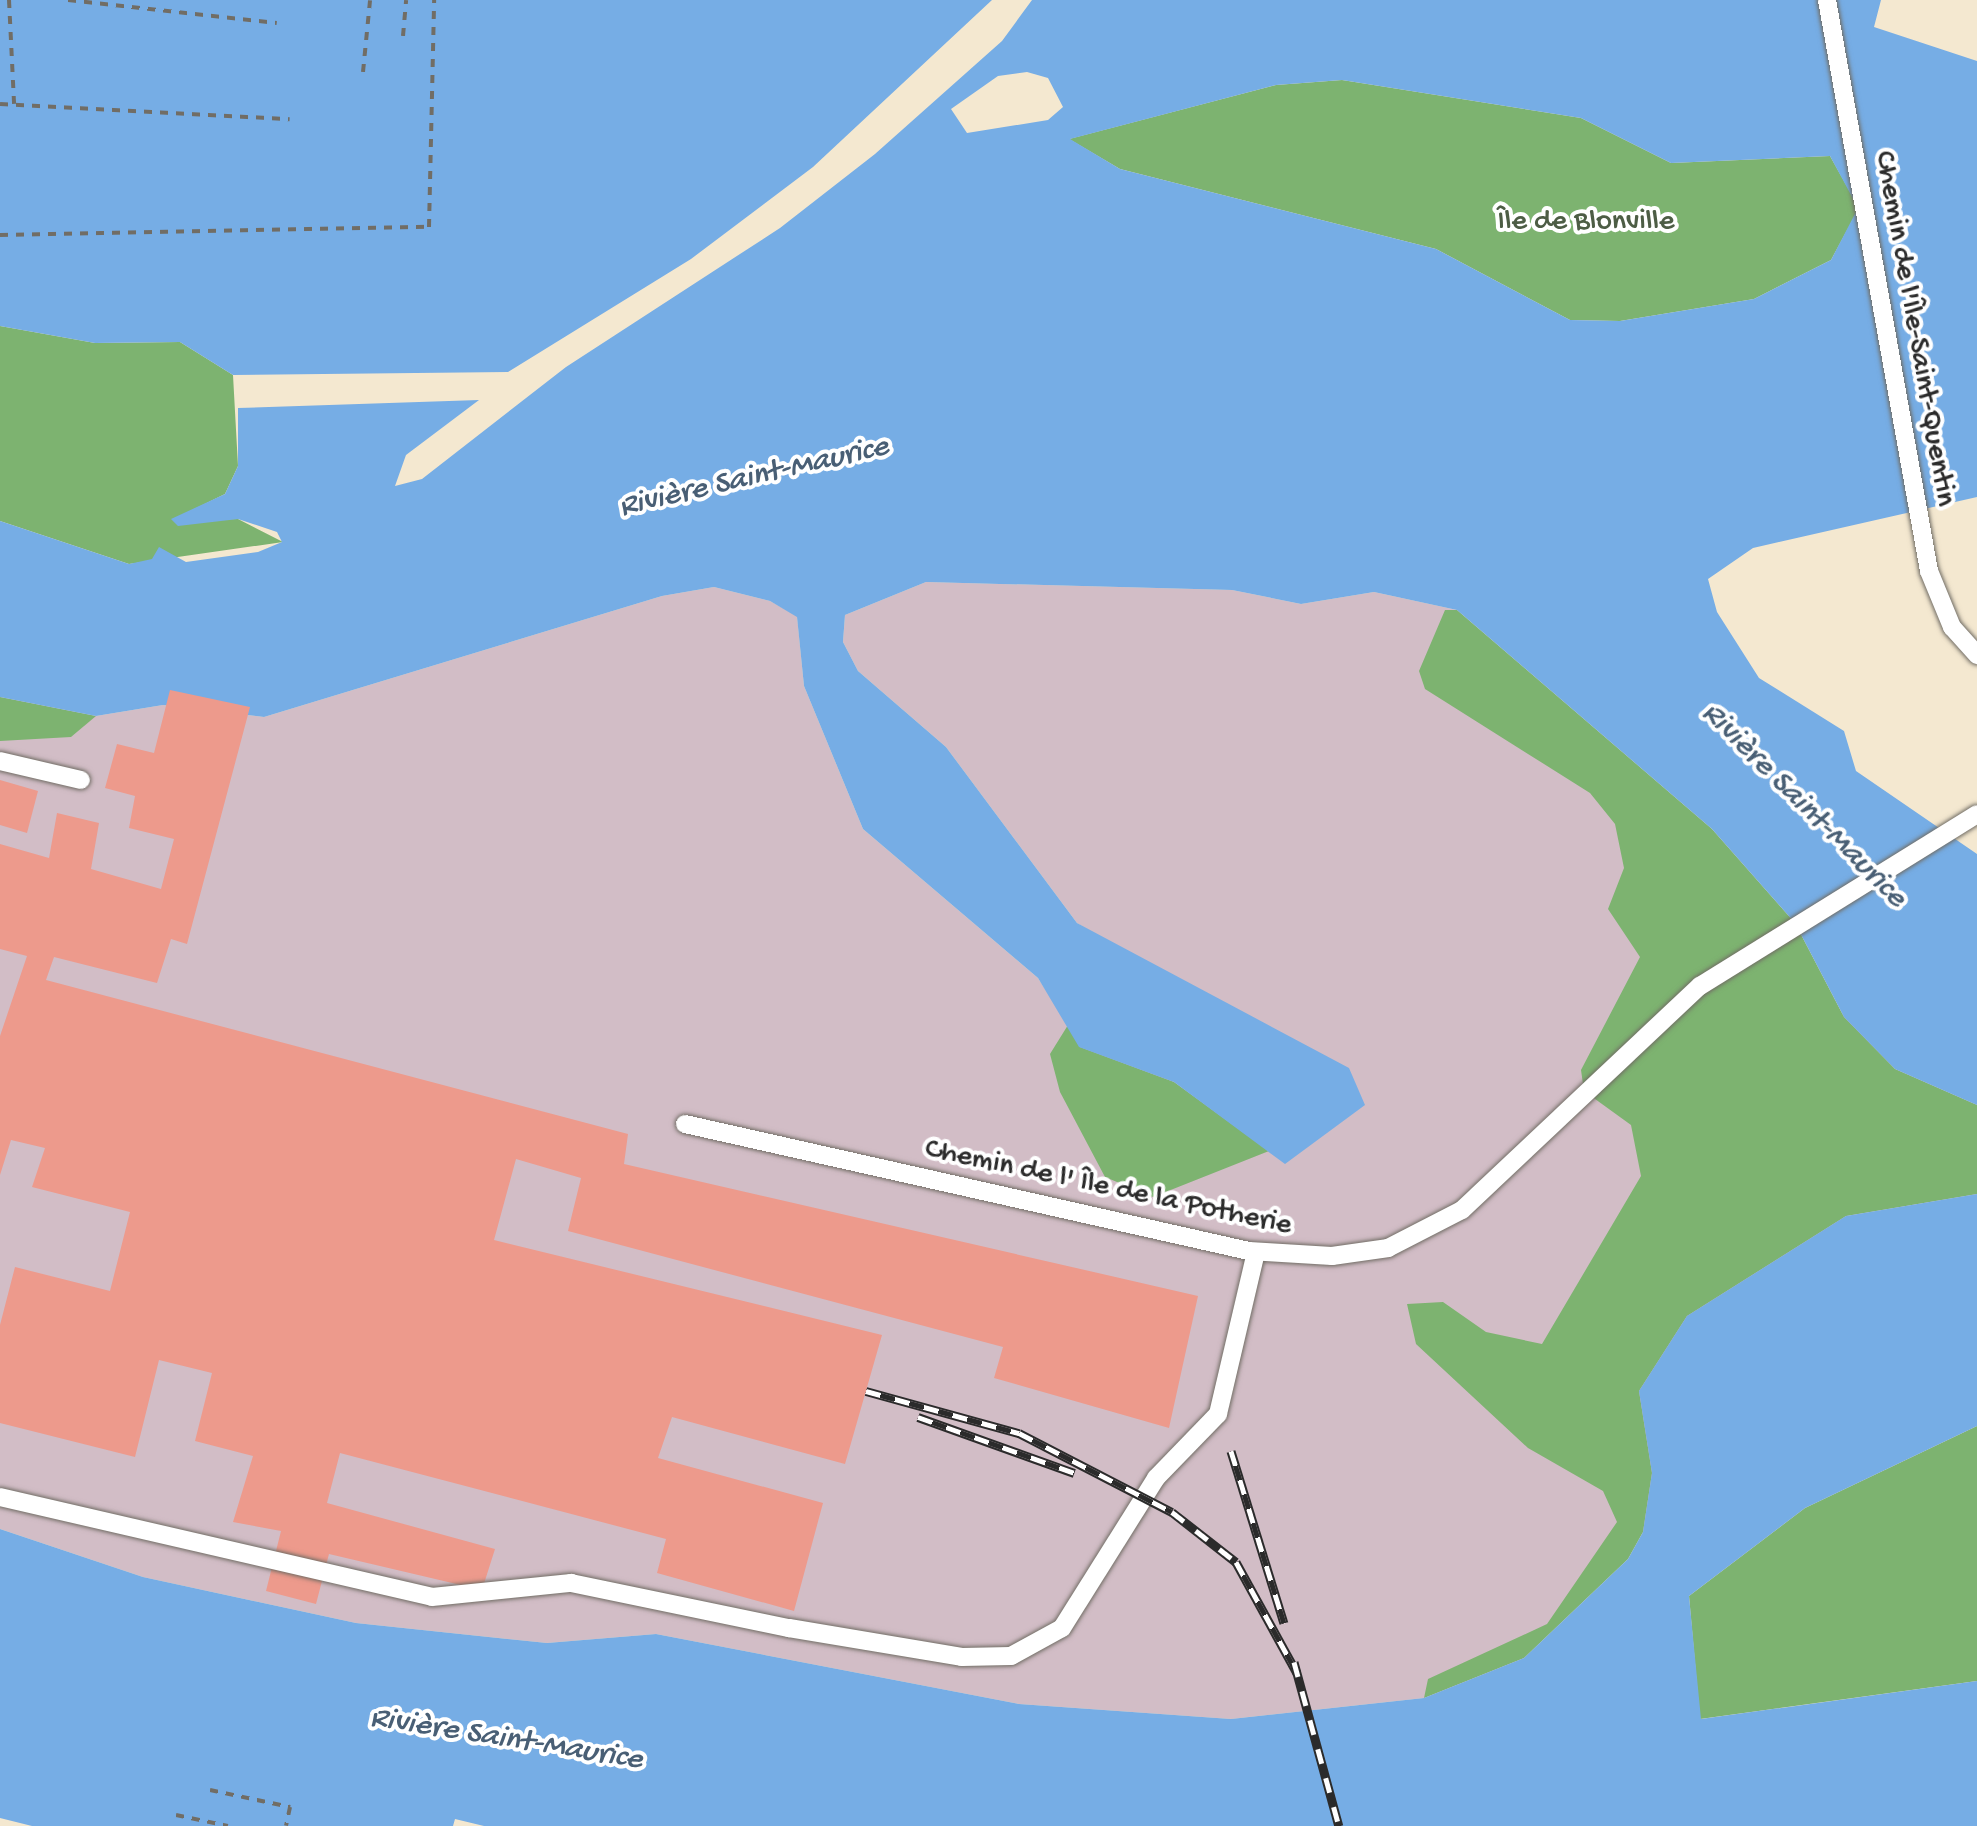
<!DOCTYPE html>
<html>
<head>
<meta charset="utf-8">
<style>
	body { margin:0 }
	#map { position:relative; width:1977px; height:1826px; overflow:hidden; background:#f4e8d0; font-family:"Gochi Hand",sans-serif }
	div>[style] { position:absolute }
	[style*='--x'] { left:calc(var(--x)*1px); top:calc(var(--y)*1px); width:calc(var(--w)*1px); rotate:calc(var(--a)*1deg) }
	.industrial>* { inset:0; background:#d2bdc6 }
	.forest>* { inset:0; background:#7db370 }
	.water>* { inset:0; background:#76ade5 }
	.building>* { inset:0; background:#ed9a8c }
	.path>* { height:4px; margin-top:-2px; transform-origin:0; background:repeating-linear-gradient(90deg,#716d65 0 8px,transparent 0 16px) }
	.roads { filter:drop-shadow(0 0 2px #716d65) drop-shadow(0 0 2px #716d65) }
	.minor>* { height:18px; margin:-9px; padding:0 9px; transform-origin:9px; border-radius:9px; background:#fff }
	.rail>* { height:9px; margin-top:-4.5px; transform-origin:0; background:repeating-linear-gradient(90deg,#fff 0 15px,#2b2b2b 0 30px); box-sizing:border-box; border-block:2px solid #2b2b2b }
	span { translate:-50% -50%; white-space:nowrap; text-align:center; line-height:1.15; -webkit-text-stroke:8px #fff; paint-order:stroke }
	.park-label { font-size:30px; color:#4d5d45 }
	.street-label { font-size:30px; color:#2b2b2b }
	.water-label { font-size:32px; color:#495f75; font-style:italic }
</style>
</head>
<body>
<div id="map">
	<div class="industrial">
		<i style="clip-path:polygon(926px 582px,1232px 590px,1301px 604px,1374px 592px,1457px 610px,1895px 1069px,1977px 1105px,1977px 1194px,1846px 1216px,1643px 1532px,1524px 1658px,1424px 1698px,1231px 1719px,1019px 1704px,656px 1634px,547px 1643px,356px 1623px,143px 1577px,0 1529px,0 697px,96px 716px,163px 705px,264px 717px,662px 596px,714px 587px,770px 601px,797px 616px,804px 686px,863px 829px,1038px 978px,1068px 1025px,1174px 1082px,1285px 1163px,1364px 1105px,1077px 923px,946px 747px,858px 671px,843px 642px,845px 615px)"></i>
	</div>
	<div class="forest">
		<i style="clip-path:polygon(1342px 80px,1581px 118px,1671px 163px,1830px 156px,1859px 208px,1831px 260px,1754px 299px,1620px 321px,1570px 320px,1436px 249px,1120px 169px,1069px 139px,1276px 85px)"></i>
		<i style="clip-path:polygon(0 326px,95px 343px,180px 342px,233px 375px,238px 466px,225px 494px,172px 520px,238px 519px,283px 542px,129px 564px,0 521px)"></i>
		<i style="clip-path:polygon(1445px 610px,1457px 610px,1712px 829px,1795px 923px,1844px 1017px,1895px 1069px,1977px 1105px,1977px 1194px,1846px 1216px,1687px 1316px,1639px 1391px,1652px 1473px,1643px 1532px,1628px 1559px,1524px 1658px,1424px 1698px,1428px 1679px,1547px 1624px,1617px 1522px,1603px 1491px,1528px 1448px,1416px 1344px,1407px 1304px,1443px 1302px,1486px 1332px,1542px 1344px,1641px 1176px,1631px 1125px,1584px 1091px,1581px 1070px,1640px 957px,1608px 909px,1624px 868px,1615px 824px,1590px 793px,1425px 689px,1419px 671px)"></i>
		<i style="clip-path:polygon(0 697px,96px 716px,71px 737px,0 741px)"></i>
		<i style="clip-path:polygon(1068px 1025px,1080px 1047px,1174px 1082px,1269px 1151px,1153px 1197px,1105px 1177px,1060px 1092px,1050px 1054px)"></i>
		<i style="clip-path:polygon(1977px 1426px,1977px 1681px,1700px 1719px,1689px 1596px,1805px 1508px)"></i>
	</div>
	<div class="water">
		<i style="clip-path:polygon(0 0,992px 0,813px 167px,691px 259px,508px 372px,233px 375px,180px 342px,95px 343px,0 326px)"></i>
		<i style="clip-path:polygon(evenodd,1032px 0,1881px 0,1874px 27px,1977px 61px,1977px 497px,1753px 548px,1708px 579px,1717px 612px,1759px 678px,1844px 731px,1856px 771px,1977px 854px,1977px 1105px,1895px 1069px,1844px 1017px,1795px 923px,1712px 829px,1457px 610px,1374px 592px,1301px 604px,1232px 590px,926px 582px,845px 615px,843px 642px,858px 671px,946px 747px,1077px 923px,1349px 1068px,1365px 1105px,1285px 1164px,1174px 1082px,1079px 1047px,1038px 978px,863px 829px,804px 686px,797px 617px,770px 601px,714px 587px,662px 596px,264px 717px,163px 705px,96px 716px,0 697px,0 521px,129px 564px,152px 559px,159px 547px,186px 562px,258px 552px,282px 542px,277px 532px,238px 519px,178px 526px,171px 519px,225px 494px,238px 466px,238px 408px,479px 400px,406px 455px,395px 486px,422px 479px,566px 367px,780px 228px,875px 154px,1002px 41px,1032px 0,1027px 72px,1048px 78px,1063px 107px,1048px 120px,967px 133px,951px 109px,998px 76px,1027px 72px,1032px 0,1342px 80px,1581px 118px,1671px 163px,1830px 156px,1858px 208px,1831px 260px,1754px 299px,1620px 321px,1570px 320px,1436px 249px,1120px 169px,1070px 139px,1276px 85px,1342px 80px)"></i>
		<i style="clip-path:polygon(1977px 1194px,1977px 1426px,1805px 1508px,1689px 1596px,1701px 1719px,1977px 1681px,1977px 1826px,484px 1826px,455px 1819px,453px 1826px,32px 1826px,0 1818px,0 1529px,143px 1577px,356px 1623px,547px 1643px,656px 1634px,1019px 1704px,1231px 1719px,1424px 1698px,1524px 1658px,1628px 1559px,1643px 1532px,1652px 1473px,1639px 1391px,1687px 1316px,1846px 1216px)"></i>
	</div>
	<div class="building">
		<i style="clip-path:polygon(170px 690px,250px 707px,187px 944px,171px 939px,157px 983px,54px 957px,46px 980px,628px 1134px,624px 1164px,1198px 1296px,1169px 1428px,994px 1378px,1003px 1347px,568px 1231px,581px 1178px,516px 1159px,494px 1240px,882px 1335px,845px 1464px,672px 1417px,658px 1458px,823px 1503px,794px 1611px,657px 1573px,666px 1539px,340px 1453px,327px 1503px,495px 1549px,482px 1590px,329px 1554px,316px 1604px,266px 1591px,281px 1531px,233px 1522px,253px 1456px,195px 1441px,212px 1373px,159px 1360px,135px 1457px,0 1423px,0 1325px,15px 1267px,110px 1291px,130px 1212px,32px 1187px,45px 1148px,11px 1140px,0 1175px,0 1036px,27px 956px,0 949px,0 844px,49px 858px,57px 813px,99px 823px,91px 869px,161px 889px,174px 839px,129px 828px,135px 796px,105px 788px,117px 744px,154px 753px)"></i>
		<i style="clip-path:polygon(0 780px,38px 791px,27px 833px,0 825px)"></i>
	</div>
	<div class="path">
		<i style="--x:9;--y:0;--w:104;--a:87.2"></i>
		<i style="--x:68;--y:0;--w:210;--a:6.3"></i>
		<i style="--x:403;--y:36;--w:36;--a:-85"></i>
		<i style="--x:363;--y:72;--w:72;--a:-84.4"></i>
		<i style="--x:0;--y:104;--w:290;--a:3"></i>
		<i style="--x:0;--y:235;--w:429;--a:-1.1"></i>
		<i style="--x:429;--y:227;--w:227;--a:-88.7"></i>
		<i style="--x:210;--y:1790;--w:82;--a:12"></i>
		<i style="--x:290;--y:1807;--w:19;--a:102"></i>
		<i style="--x:176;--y:1815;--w:53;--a:11.9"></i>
	</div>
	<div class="roads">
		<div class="minor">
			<i style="--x:1827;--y:0;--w:580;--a:79.87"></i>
			<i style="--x:1929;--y:571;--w:61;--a:67.7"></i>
			<i style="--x:1952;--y:627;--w:38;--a:48"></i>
			<i style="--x:0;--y:761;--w:83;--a:13.2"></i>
			<i style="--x:685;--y:1124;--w:578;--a:12.69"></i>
			<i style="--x:1249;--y:1251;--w:83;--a:3.4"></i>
			<i style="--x:1332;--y:1256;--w:57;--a:-8.1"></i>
			<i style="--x:1388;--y:1248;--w:83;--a:-27.2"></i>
			<i style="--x:1462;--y:1210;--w:327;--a:-43.3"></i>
			<i style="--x:1700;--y:986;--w:326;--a:-31.8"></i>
			<i style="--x:0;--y:1497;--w:443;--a:13"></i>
			<i style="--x:432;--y:1597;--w:140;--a:-5.8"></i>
			<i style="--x:571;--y:1583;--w:223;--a:11.7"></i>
			<i style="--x:789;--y:1628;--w:175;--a:9.5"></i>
			<i style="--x:962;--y:1657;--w:49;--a:-1.2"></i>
			<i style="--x:1011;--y:1656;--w:58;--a:-28.8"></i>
			<i style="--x:1062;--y:1628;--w:177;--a:-57.9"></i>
			<i style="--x:1156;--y:1478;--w:89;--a:-45.9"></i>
			<i style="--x:1218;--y:1414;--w:166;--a:-76.8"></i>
		</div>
	</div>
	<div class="rail">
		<i style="--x:866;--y:1391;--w:159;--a:15.4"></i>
		<i style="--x:1019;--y:1433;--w:172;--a:27.3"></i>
		<i style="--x:1172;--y:1512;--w:81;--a:38"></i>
		<i style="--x:1236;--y:1562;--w:127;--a:61.2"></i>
		<i style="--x:918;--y:1417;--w:166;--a:19.7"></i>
		<i style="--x:1231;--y:1451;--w:180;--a:72.9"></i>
		<i style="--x:1294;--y:1662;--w:170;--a:74.7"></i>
	</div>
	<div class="park-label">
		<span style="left:1586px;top:223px">Île de Blonville</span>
	</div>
	<div class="street-label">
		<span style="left:1913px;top:329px;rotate:80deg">Chemin de l'Île-Saint-Quentin</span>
		<span style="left:1108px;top:1189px;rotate:12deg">Chemin de l' Île de la Potherie</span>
	</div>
	<div class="water-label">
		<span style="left:754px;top:478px;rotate:-13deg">Rivière Saint-Maurice</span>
		<span style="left:1803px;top:806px;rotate:45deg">Rivière Saint-Maurice</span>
		<span style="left:506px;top:1740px;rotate:9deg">Rivière Saint-Maurice</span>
	</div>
</div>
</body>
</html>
